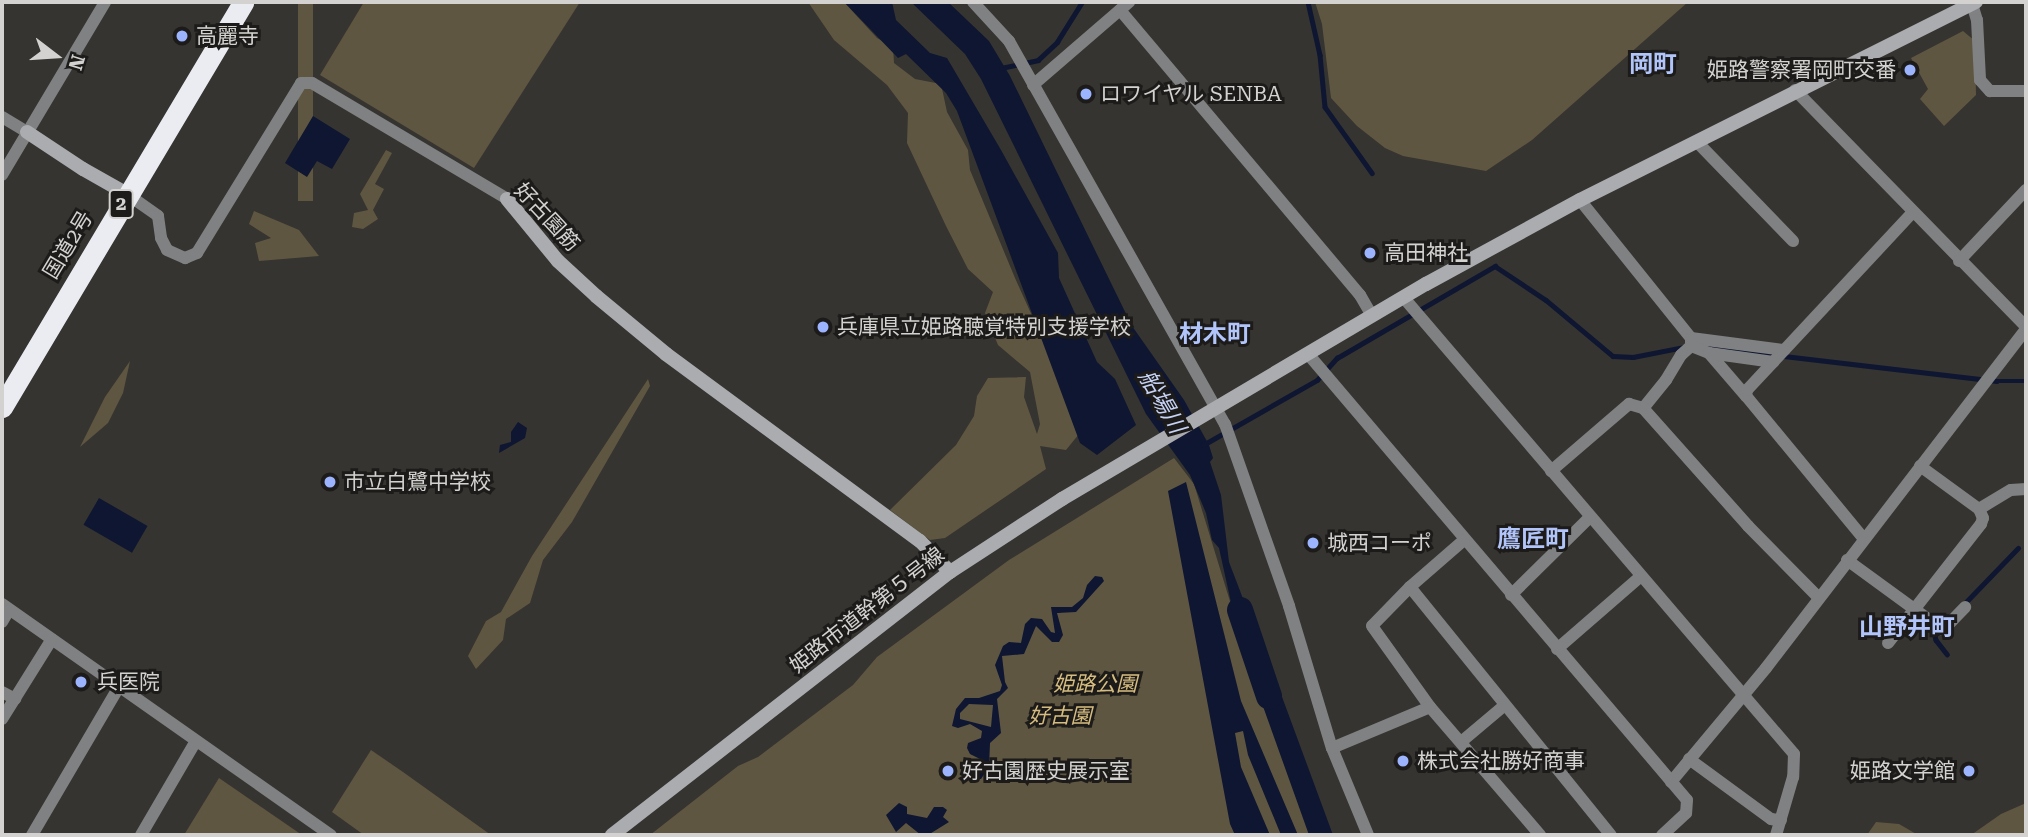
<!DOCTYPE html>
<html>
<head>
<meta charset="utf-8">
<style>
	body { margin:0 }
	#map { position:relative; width:2028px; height:837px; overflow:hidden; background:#353430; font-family:"Roboto Serif","Noto Sans JP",serif }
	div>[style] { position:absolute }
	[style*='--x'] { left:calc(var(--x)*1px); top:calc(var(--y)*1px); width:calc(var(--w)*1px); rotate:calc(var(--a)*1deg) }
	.green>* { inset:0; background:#5f5641; transform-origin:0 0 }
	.water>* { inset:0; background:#0e1631; transform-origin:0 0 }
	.stream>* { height:4.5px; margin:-2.25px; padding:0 2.25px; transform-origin:2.25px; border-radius:2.25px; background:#0e1631 }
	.river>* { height:26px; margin:-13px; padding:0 13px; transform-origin:13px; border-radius:13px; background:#0e1631 }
	.street>* { height:12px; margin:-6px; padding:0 6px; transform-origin:6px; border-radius:6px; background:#808183 }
	.secondary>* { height:14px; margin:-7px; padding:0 7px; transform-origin:7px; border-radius:7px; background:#abacaf }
	.highway>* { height:21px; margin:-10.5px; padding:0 10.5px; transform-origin:10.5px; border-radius:10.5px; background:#eaecf1 }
	.dots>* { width:19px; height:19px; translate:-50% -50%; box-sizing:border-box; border:4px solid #1c1b1a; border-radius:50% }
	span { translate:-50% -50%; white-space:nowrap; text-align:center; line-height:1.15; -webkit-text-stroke:6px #1c1b1a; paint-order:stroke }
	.shield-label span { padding:2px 5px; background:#1c1b1a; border:2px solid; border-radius:5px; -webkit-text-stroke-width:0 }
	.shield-label { font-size:19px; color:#d3d2d0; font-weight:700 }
	.poi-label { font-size:21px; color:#d3d2d0 }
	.left { translate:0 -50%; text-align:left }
	.right { translate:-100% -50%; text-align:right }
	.street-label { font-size:21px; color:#d3d2d0 }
	.park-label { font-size:21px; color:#d6bd7f; font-style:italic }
	.water-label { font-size:23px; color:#c6d3f6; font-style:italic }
	.quarter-label { font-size:24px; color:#b2c5fb; font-weight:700 }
	.frame { position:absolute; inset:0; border:4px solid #d3d2d0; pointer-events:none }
	.north { position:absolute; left:21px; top:21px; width:70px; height:70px; -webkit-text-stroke:5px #1c1b1a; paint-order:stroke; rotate:107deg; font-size:19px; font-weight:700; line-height:28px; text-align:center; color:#d3d2d0 }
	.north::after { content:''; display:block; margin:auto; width:24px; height:32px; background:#d3d2d0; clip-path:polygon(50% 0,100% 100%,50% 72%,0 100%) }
</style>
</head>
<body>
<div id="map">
	<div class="green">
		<i style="left:298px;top:2px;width:15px;height:199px"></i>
		<i style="clip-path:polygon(364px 2px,580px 2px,474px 168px,320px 75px)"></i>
		<i style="clip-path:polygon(808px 2px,844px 2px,877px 38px,893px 47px,894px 63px,915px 79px,941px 84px,947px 112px,968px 150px,970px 170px,1015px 278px,1066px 391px,1092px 418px,1066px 450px,1040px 446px,1046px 469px,945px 538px,930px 540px,890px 510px,956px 445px,974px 416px,977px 396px,988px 378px,1026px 377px,1024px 397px,1037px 434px,1040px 424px,1030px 372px,998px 345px,985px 313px,993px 292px,968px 269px,946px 226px,907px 143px,908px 113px,887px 85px,834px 40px)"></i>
		<i style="clip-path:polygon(1315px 2px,1688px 2px,1532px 140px,1486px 171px,1403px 156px,1385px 148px,1357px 126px,1331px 98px,1322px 24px)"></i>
		<i style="clip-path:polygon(1963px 31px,1975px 41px,1976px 95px,1944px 126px,1920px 99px,1928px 89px,1911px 58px)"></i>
		<i style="clip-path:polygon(386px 150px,392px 153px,375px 184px,384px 189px,373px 210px,378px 219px,363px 229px,352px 227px,354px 213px,368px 210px,360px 194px)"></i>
		<i style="clip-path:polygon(254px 211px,299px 230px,319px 256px,259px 261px,255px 243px,271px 238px,249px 224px)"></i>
		<i style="clip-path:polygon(130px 361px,123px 393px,108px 423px,80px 447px,105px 397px)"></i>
		<i style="clip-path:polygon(648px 379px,650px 386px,572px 522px,543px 560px,530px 603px,506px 619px,503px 640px,476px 669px,468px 656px,486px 621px,501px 612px,532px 556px)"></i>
		<i style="clip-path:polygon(1174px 458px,1194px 484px,1256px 686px,1311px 835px,650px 835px,738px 766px,758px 757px,853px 685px,877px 657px,1009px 560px)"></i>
		<i style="clip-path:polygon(371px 750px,403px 772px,491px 835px,364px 835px,332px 812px)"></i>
		<i style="clip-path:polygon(219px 778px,302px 835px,184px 835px)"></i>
		<i style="clip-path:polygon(2026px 803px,2026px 835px,1971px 835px,2001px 814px)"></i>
		<i style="clip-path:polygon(1876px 822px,1899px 824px,1918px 835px,1867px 835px)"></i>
	</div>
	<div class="water">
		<i style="clip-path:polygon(844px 2px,892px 2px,896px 20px,930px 53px,947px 58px,1001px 150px,1058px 253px,1059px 278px,1097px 362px,1115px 379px,1136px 425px,1097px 455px,1080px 443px,957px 111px,946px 93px,906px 54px,898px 58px)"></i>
		<i style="clip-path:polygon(911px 2px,948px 2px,989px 41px,1010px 76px,1132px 326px,1184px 400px,1209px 445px,1213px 458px,1210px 462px,1221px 495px,1229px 562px,1250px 617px,1260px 655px,1278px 686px,1333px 835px,1309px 835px,1255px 684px,1258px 664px,1252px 646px,1244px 637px,1234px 616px,1219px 548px,1212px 540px,1206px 513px,1190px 475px,1146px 414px,981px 79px,965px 54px)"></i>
		<i style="clip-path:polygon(313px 116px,350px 139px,332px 169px,317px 161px,307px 177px,285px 163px)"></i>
		<i style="clip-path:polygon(518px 422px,527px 428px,525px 438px,499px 453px,500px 445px,511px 442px,511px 432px)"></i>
		<i style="clip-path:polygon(1186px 482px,1241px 701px,1298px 835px,1281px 835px,1248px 755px,1243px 731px,1235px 733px,1241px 767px,1270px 835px,1235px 835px,1230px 824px,1168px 491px)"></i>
		<i style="left:99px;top:498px;width:56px;height:31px;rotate:30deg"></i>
		<i style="clip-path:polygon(evenodd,1095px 576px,1102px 577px,1104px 581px,1076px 612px,1057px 613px,1063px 635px,1059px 642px,1052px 642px,1036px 626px,1024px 654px,1002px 656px,1005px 682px,1008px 688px,997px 699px,1001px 733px,990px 743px,989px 767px,981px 779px,977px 779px,982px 760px,970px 754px,967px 748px,968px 743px,981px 738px,982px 731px,970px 724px,958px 728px,952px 726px,956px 709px,965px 698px,979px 698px,1000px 691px,1002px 685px,995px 665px,1003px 646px,1009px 642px,1021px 643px,1025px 624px,1031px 618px,1042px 619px,1051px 632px,1055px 633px,1051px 607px,1072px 607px,1083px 598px,1087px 585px,1095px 576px,969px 704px,993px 705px,991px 727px,960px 719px,960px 713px,969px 704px)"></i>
		<i style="clip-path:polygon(899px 803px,907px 807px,907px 814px,927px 818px,934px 807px,943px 807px,947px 810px,943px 817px,949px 822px,928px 835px,921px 835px,906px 823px,896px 832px,886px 815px)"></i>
	</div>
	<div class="stream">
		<i style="--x:1308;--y:2;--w:54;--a:77.2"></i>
		<i style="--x:1320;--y:55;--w:52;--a:84.5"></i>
		<i style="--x:1325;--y:107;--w:81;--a:54.5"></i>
		<i style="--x:1001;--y:68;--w:38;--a:-12"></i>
		<i style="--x:1038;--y:60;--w:26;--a:-43"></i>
		<i style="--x:1057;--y:42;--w:47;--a:-58"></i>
		<i style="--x:1707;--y:347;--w:68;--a:6.7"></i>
		<i style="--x:1784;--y:356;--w:214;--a:6.7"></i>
		<i style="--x:1997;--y:381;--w:29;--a:0"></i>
		<i style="--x:1203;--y:445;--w:131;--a:-29.7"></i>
		<i style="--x:1317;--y:380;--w:30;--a:-48"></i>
		<i style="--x:1337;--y:358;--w:183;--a:-30.2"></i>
		<i style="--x:1495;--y:266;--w:61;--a:33.7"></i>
		<i style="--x:1546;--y:300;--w:87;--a:39.9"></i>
		<i style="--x:1613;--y:356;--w:20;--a:3"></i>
		<i style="--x:1633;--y:357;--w:52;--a:-11.1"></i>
		<i style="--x:1963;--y:605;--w:79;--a:-46"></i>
		<i style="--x:1941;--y:629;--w:9;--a:131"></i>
		<i style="--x:1935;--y:636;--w:4;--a:76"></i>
		<i style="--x:1936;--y:640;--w:18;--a:52"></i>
	</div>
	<div class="river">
		<i style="--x:1240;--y:610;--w:91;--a:71.4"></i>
	</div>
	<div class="street">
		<i style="--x:973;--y:2;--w:53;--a:47.3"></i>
		<i style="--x:1009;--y:41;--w:440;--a:60.6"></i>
		<i style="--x:1225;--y:424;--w:193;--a:70.6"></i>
		<i style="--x:1289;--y:606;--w:148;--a:73.2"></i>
		<i style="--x:1332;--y:748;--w:94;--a:67.5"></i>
		<i style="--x:1972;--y:4;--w:17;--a:73"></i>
		<i style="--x:1977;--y:20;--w:60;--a:87.1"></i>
		<i style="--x:1980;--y:80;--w:15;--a:48"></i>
		<i style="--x:1990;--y:91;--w:36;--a:0"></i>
		<i style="--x:1120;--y:10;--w:373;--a:49.9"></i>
		<i style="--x:1360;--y:295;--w:24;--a:60"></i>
		<i style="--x:1033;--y:85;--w:127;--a:-40.8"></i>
		<i style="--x:1795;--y:90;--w:331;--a:45.7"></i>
		<i style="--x:2;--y:117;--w:29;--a:31"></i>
		<i style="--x:1697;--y:142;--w:138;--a:45.9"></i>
		<i style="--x:2;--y:175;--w:201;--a:-59.2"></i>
		<i style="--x:127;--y:194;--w:38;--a:35"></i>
		<i style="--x:158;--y:216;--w:22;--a:82"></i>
		<i style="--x:161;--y:238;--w:13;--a:63"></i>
		<i style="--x:167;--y:250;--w:20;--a:24"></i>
		<i style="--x:185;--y:258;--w:13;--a:-23"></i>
		<i style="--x:197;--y:253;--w:199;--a:-58.5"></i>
		<i style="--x:301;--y:83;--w:11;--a:0"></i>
		<i style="--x:312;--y:83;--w:227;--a:30.7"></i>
		<i style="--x:1580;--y:200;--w:177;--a:51.2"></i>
		<i style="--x:1691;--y:338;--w:8;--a:90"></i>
		<i style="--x:1691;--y:346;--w:13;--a:138"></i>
		<i style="--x:1681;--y:355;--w:29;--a:121"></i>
		<i style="--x:1666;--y:380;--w:36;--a:129"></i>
		<i style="--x:1959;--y:261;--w:98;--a:-46.7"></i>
		<i style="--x:1404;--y:298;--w:600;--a:49.46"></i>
		<i style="--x:1794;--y:754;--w:23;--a:92"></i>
		<i style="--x:1793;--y:777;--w:60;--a:106.3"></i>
		<i style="--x:1691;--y:338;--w:94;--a:7.4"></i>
		<i style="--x:1691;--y:346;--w:19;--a:21"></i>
		<i style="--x:1709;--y:353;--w:57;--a:49.3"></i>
		<i style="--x:1709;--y:353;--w:65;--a:8"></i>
		<i style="--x:1308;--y:354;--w:585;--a:49.64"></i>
		<i style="--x:1687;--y:800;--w:13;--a:94"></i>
		<i style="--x:1686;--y:813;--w:33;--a:137"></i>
		<i style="--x:1920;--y:466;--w:73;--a:36.1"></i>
		<i style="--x:1979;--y:509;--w:37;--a:-31"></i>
		<i style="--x:2011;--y:490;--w:15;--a:-4"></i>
		<i style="--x:1551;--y:471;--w:103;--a:-40.7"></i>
		<i style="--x:1629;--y:404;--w:15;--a:16"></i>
		<i style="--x:1643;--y:408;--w:158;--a:48.3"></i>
		<i style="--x:1748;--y:526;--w:100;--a:45.4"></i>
		<i style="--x:1864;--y:539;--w:185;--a:-129.5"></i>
		<i style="--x:1746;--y:396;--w:6;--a:-81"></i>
		<i style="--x:1747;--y:390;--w:242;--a:-47"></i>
		<i style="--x:1464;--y:540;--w:72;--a:139"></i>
		<i style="--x:1410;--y:587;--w:54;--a:134.3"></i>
		<i style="--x:1372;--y:626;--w:100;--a:54.4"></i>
		<i style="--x:1430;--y:707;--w:169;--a:49.3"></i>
		<i style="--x:1847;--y:560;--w:119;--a:36.1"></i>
		<i style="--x:1943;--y:630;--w:32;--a:-46"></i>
		<i style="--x:1410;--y:587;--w:319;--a:51"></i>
		<i style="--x:1511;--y:595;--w:111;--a:-44.6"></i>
		<i style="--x:2;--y:604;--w:402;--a:35.1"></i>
		<i style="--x:2;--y:622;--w:14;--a:-60"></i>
		<i style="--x:1888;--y:643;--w:151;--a:-52"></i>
		<i style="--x:1981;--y:524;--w:6;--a:-72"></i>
		<i style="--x:1983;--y:518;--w:10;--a:-114"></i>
		<i style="--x:1557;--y:649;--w:111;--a:-41"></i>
		<i style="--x:2;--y:692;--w:15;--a:28"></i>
		<i style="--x:2;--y:719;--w:94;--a:-58"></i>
		<i style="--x:1461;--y:742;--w:57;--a:-40.1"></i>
		<i style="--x:1332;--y:748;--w:106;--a:-22.7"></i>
		<i style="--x:1689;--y:759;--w:102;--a:36.2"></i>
		<i style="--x:1771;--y:819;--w:10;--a:6"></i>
		<i style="--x:1671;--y:782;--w:148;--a:-50.2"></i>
		<i style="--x:1766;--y:668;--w:427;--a:-52.5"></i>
		<i style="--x:32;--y:835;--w:172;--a:-59.6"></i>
		<i style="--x:141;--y:835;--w:109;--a:-59.7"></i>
	</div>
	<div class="secondary">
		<i style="--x:27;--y:132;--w:67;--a:33.5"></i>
		<i style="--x:83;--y:169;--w:51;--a:29.6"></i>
		<i style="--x:507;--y:199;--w:80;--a:50.6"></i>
		<i style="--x:558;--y:261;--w:52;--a:42.6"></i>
		<i style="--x:596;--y:296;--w:91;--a:39.6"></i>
		<i style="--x:666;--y:354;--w:315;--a:36.4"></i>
		<i style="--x:920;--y:541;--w:43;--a:45.9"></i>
		<i style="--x:612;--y:835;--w:428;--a:-37.9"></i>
		<i style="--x:950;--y:572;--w:134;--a:-33.1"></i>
		<i style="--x:1062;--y:499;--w:423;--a:-30.6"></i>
		<i style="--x:1426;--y:284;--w:175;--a:-28.6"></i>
		<i style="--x:1580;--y:200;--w:443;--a:-26.6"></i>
	</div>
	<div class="highway">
		<i style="--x:2;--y:407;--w:471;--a:-59.2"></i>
	</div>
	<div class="dots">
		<i style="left:182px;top:36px;background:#9cb4fd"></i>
		<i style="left:1910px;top:70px;background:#9cb4fd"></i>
		<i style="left:1086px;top:94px;background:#9cb4fd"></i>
		<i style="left:1370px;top:253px;background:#9cb4fd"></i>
		<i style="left:823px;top:327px;background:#9cb4fd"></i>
		<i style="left:330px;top:482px;background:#9cb4fd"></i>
		<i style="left:1313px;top:543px;background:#9cb4fd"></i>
		<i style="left:81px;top:682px;background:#9cb4fd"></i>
		<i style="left:1403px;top:761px;background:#9cb4fd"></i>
		<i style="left:948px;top:771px;background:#9cb4fd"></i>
		<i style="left:1969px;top:771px;background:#9cb4fd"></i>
	</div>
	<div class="shield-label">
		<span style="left:121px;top:204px">2</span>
	</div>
	<div class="poi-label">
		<span class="left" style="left:196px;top:36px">高麗寺</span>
		<span class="right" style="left:1896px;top:70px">姫路警察署岡町交番</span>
		<span class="left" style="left:1100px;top:94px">ロワイヤル SENBA</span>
		<span class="left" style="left:1384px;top:253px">高田神社</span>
		<span class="left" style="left:837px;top:327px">兵庫県立姫路聴覚特別支援学校</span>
		<span class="left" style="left:344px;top:482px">市立白鷺中学校</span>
		<span class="left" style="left:1327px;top:543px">城西コーポ</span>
		<span class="left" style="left:97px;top:682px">兵医院</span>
		<span class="left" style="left:1417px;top:761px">株式会社勝好商事</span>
		<span class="left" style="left:962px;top:771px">好古園歴史展示室</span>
		<span class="right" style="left:1955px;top:771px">姫路文学館</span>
	</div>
	<div class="street-label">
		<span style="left:547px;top:217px;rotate:47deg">好古園筋</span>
		<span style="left:68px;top:245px;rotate:-59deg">国道2号</span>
		<span style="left:867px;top:610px;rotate:-38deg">姫路市道幹第５号線</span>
	</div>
	<div class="park-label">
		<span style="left:1095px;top:684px">姫路公園</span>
		<span style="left:1060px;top:716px">好古園</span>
	</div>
	<div class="water-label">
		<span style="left:1161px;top:402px;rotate:60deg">船場川</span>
	</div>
	<div class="quarter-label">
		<span style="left:1653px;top:65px">岡町</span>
		<span style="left:1215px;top:335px">材木町</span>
		<span style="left:1533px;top:540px">鷹匠町</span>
		<span style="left:1907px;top:628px">山野井町</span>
	</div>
	<div class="frame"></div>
	<div class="north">N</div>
</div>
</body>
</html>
